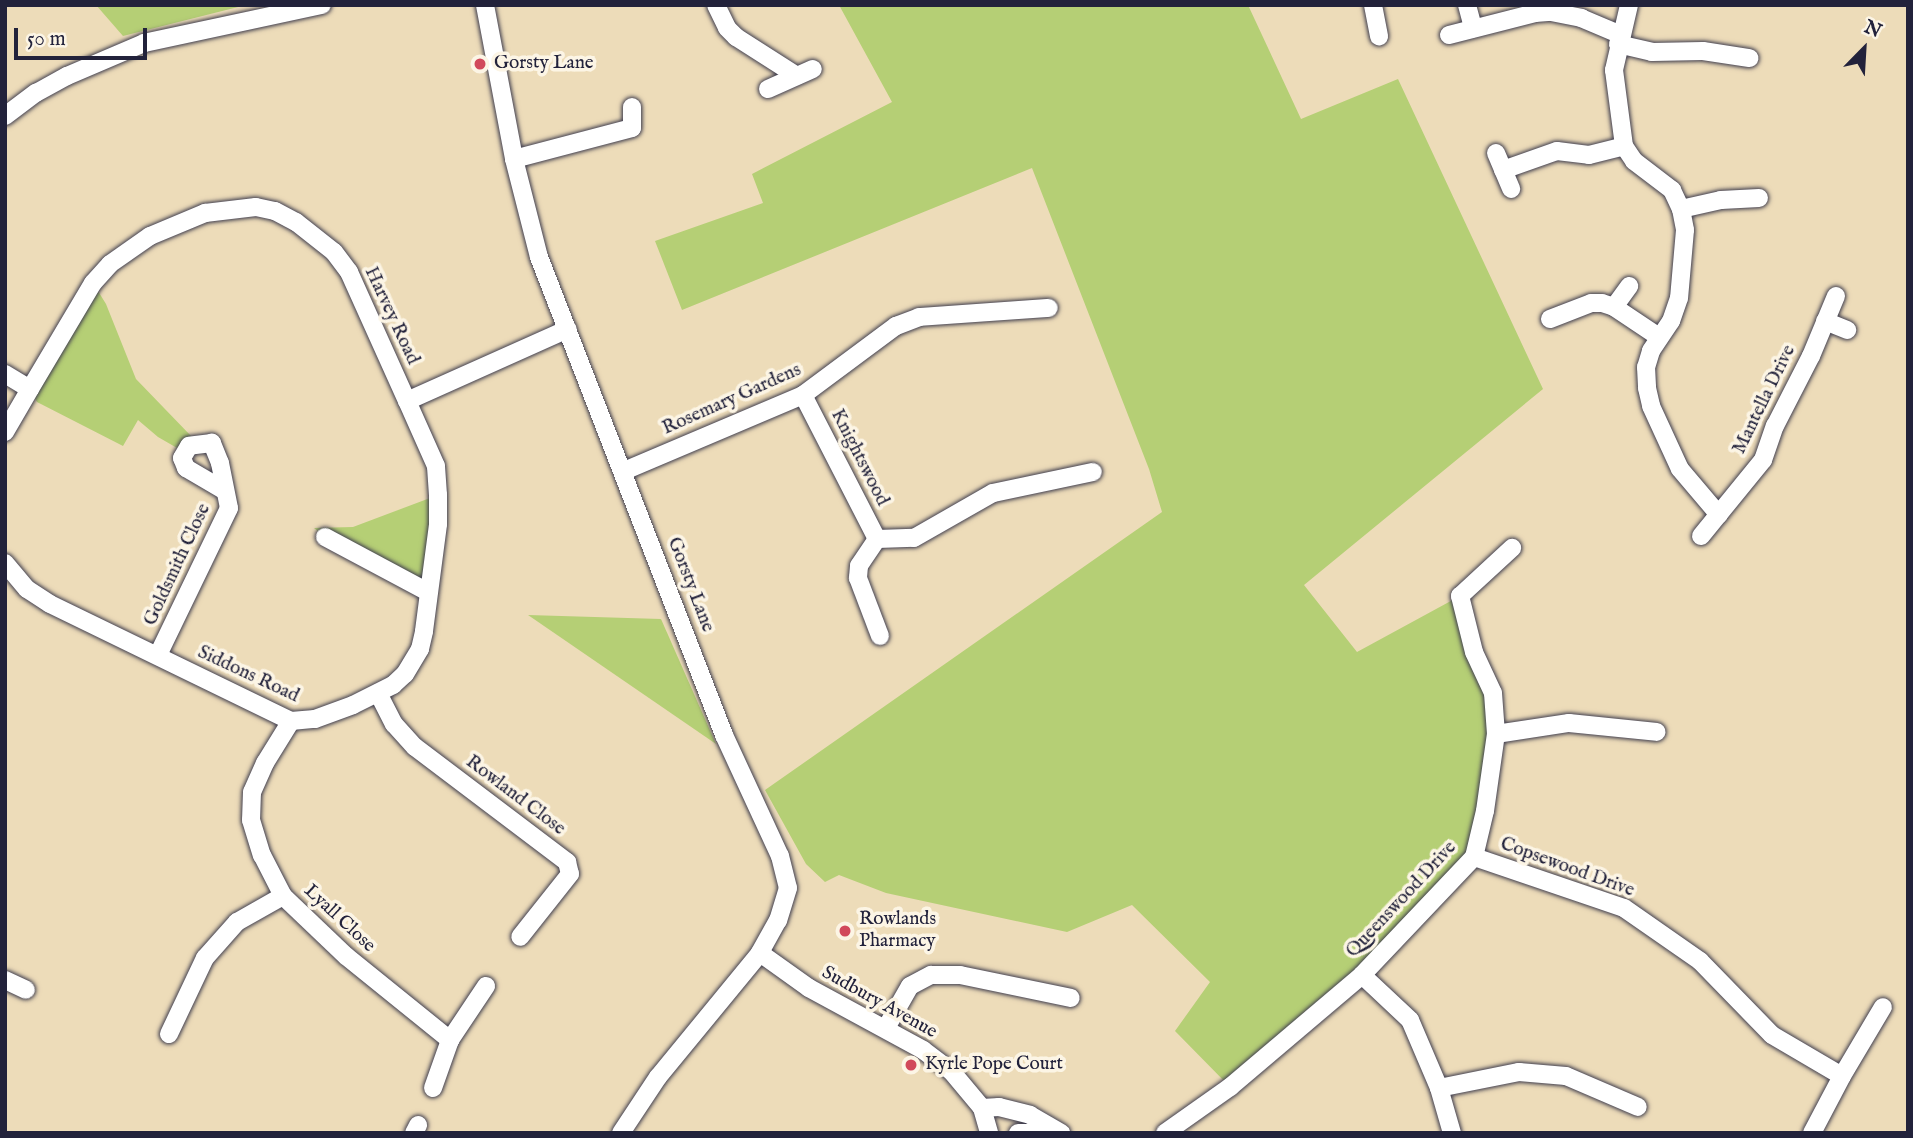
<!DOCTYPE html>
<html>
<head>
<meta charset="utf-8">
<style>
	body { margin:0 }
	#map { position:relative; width:1913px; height:1138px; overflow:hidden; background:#eddcb9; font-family:"IM FELL English",serif }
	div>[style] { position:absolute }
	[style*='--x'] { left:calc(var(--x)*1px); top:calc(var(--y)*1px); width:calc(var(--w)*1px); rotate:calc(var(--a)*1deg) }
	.green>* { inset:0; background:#b5cf75 }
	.roads { filter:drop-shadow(0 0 2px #403e4e) drop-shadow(0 0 2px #403e4e) }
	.minor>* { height:18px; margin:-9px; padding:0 9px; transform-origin:9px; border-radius:9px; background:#fff }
	.dots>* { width:19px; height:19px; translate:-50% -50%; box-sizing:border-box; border:4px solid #fcf5e5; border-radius:50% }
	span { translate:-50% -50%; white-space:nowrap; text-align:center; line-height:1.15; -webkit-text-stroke:7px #fcf5e5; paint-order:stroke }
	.poi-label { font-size:19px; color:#22223b }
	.left { translate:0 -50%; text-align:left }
	.street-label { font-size:19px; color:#22223b }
	.frame { position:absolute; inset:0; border:7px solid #22223b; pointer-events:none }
	.north { position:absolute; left:1829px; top:14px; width:70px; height:70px; -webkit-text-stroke:5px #fcf5e5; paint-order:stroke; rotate:24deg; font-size:19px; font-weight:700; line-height:28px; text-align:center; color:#22223b }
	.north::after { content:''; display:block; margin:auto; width:24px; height:32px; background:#22223b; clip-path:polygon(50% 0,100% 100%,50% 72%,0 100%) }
	.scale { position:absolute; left:14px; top:28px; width:133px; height:32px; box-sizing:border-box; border:4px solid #22223b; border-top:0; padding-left:9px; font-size:21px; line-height:24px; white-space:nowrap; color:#22223b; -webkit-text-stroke:5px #fcf5e5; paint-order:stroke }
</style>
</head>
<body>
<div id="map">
	<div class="green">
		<i style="clip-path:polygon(96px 5px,246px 5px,123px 36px)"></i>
		<i style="clip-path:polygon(839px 5px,1248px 5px,1301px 119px,1398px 79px,1543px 389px,1304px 585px,1357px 652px,1460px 596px,1493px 693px,1474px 857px,1444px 891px,1230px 1087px,1175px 1031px,1210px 982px,1132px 905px,1067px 932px,886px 893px,839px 875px,825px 882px,806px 864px,765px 790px,1162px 512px,1149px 469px,1032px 168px,682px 310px,655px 241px,763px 203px,752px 174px,892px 102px)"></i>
		<i style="clip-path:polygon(93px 283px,106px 304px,136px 379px,192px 437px,184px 452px,158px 437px,138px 420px,123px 446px,37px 402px,30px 389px)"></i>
		<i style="clip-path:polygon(438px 495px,428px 592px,325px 537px,314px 528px,353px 527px)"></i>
		<i style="clip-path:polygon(528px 615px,661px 619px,716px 744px)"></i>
	</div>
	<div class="roads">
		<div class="minor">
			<i style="--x:485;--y:5;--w:157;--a:79.3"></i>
			<i style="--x:514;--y:159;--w:101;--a:75.7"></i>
			<i style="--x:539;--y:257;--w:513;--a:68.84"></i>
			<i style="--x:724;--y:735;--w:133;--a:65.2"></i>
			<i style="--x:780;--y:856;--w:33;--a:76"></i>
			<i style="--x:788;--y:888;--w:34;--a:107"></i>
			<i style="--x:778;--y:920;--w:38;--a:119"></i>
			<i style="--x:760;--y:953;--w:161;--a:129.4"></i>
			<i style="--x:658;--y:1077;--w:67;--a:123.5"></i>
			<i style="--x:716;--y:5;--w:25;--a:64"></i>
			<i style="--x:727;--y:28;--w:13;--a:45"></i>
			<i style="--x:736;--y:37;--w:72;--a:32.6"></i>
			<i style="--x:1373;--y:5;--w:32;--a:79"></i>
			<i style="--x:1467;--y:5;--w:24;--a:75"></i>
			<i style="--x:1629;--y:5;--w:67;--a:103"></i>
			<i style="--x:1614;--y:70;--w:77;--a:82.5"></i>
			<i style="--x:1624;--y:146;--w:18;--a:56"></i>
			<i style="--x:1634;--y:161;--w:48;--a:37.3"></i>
			<i style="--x:1672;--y:190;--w:21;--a:65"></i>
			<i style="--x:1681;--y:209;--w:21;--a:79"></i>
			<i style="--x:1685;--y:230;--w:68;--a:95"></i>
			<i style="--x:1679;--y:298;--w:24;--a:109"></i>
			<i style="--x:1671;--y:321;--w:36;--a:124"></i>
			<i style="--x:1651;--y:351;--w:17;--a:107"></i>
			<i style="--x:1646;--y:367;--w:21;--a:87"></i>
			<i style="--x:1647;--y:388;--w:18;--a:77"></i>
			<i style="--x:1651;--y:406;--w:69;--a:65.3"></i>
			<i style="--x:1680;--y:469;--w:60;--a:49.7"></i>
			<i style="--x:1449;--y:35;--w:89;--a:-14.3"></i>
			<i style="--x:1535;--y:13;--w:16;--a:-4"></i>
			<i style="--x:1551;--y:12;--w:31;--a:11"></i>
			<i style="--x:1581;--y:18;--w:43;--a:23"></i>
			<i style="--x:1618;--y:44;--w:35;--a:13"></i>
			<i style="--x:1652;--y:52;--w:51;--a:-1.1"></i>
			<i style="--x:1703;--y:51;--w:47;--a:8.7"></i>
			<i style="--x:768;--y:89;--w:49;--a:-24"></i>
			<i style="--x:5;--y:116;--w:39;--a:-37"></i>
			<i style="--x:36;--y:93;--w:35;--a:-29"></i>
			<i style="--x:67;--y:76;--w:84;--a:-23.2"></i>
			<i style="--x:144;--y:43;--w:182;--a:-12.1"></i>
			<i style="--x:1496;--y:153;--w:39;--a:67"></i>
			<i style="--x:514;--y:159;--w:122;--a:-14.7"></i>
			<i style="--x:632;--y:128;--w:21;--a:-90"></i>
			<i style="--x:1503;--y:170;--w:57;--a:-19.4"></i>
			<i style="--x:1557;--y:151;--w:32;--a:7"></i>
			<i style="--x:1589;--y:155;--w:36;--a:-14"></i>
			<i style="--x:1681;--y:209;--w:41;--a:-12.7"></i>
			<i style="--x:1721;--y:200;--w:38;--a:-3"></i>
			<i style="--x:1614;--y:307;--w:26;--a:-54"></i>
			<i style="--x:1550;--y:319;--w:44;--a:-21.3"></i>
			<i style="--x:1591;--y:303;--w:11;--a:0"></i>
			<i style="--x:1602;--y:303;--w:13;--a:18"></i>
			<i style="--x:1614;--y:307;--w:54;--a:33.7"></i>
			<i style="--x:1825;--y:321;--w:24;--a:22"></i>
			<i style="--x:5;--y:374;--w:29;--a:31"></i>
			<i style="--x:30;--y:389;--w:123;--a:-59.3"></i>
			<i style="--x:93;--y:283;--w:25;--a:-48"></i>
			<i style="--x:110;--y:264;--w:49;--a:-35"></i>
			<i style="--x:150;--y:236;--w:60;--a:-22.7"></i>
			<i style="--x:205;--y:213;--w:51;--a:-6.7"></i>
			<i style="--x:256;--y:207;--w:19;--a:12"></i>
			<i style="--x:275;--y:211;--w:24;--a:28"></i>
			<i style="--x:296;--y:222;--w:48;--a:38.3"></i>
			<i style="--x:334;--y:252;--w:25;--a:53"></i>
			<i style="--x:349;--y:272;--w:141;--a:65.8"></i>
			<i style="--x:407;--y:401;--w:176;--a:-24.1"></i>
			<i style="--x:803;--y:395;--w:162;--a:62.8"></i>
			<i style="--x:877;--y:539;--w:37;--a:-2"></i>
			<i style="--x:914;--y:538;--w:91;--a:-29.7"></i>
			<i style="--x:993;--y:493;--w:102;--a:-11.9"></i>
			<i style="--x:5;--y:432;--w:50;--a:-59.8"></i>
			<i style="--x:624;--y:471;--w:194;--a:-23"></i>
			<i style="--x:803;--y:395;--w:116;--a:-36.6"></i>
			<i style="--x:896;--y:326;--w:25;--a:-21"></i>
			<i style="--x:919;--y:317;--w:130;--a:-4"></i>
			<i style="--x:1701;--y:536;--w:98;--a:-50.8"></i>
			<i style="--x:1763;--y:460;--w:36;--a:-71"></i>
			<i style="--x:1775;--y:426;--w:79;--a:-62.8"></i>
			<i style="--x:1811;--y:356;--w:65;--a:-67.4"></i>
			<i style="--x:325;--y:537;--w:117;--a:28.1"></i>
			<i style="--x:877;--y:539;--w:32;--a:124"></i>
			<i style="--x:859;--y:566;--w:12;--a:95"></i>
			<i style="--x:858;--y:578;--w:62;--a:69.2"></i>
			<i style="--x:5;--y:563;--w:34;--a:50"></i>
			<i style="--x:27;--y:589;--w:27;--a:33"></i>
			<i style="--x:50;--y:604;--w:268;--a:25.9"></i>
			<i style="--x:291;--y:721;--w:24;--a:-5"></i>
			<i style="--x:315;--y:719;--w:40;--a:-20.2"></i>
			<i style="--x:353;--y:705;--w:45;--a:-26.6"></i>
			<i style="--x:393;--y:685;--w:16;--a:-43"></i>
			<i style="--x:405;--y:674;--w:29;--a:-59"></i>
			<i style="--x:420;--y:649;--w:18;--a:-77"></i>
			<i style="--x:424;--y:631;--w:108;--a:-82.5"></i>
			<i style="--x:438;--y:524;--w:29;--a:-90"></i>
			<i style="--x:438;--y:495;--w:29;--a:-94"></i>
			<i style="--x:436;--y:466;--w:71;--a:-114"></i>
			<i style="--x:158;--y:655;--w:163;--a:-64.2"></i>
			<i style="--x:229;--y:508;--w:46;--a:-101.3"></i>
			<i style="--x:220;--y:463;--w:22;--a:-112"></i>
			<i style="--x:212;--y:443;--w:23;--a:173"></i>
			<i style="--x:189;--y:446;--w:14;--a:120"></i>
			<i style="--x:182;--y:458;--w:11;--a:68"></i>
			<i style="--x:186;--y:468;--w:45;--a:30.5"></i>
			<i style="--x:378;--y:693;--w:35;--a:63"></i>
			<i style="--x:394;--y:724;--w:31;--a:48"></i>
			<i style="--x:415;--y:747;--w:191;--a:37.1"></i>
			<i style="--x:567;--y:862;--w:12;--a:76"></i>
			<i style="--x:570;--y:874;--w:80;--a:128.4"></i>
			<i style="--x:291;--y:721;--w:49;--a:121.8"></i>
			<i style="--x:265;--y:763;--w:32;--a:114"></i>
			<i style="--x:252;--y:792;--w:28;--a:92"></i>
			<i style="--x:251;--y:820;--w:37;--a:73"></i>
			<i style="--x:262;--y:855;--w:46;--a:62.9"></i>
			<i style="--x:283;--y:896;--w:87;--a:43.6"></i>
			<i style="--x:346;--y:956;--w:134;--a:38.9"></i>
			<i style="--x:450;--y:1040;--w:65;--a:-56.3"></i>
			<i style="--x:1496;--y:734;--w:74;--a:-8.6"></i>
			<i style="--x:1569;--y:723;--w:88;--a:5.8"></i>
			<i style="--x:1474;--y:857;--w:158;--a:18.8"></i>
			<i style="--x:1624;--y:908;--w:93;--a:34.9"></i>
			<i style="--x:1700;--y:961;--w:103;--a:45.8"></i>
			<i style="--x:1772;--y:1035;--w:81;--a:30.4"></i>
			<i style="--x:760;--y:953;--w:60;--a:35.5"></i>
			<i style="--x:809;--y:988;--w:130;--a:28.5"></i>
			<i style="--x:923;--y:1050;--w:36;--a:37"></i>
			<i style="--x:952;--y:1072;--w:47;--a:50.2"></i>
			<i style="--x:982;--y:1108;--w:26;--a:74"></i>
			<i style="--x:1362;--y:975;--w:66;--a:43.2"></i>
			<i style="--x:1410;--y:1020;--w:74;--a:66.9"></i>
			<i style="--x:1439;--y:1088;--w:47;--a:73.9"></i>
			<i style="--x:5;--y:980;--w:23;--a:25"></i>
			<i style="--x:886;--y:1028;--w:48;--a:-60.3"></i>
			<i style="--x:910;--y:986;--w:24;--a:-28"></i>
			<i style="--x:931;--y:975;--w:29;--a:0"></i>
			<i style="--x:960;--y:975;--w:113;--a:11.7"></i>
			<i style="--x:169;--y:1034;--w:84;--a:-64.7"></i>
			<i style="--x:205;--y:958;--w:48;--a:-48.4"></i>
			<i style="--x:237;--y:922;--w:53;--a:-29.5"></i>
			<i style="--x:433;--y:1088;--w:51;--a:-70.5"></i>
			<i style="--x:1439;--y:1088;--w:82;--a:-11.3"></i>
			<i style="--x:1519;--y:1072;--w:47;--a:4.9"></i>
			<i style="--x:1566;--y:1076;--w:78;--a:23.3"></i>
			<i style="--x:982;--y:1108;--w:17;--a:-3"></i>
			<i style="--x:999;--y:1107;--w:32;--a:14"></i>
			<i style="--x:1030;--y:1115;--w:36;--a:30"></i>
			<i style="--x:414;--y:1133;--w:9;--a:-63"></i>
			<i style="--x:1018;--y:1133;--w:25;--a:0"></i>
			<i style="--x:1165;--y:1133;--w:80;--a:-35.3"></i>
			<i style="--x:1230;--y:1087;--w:173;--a:-40.3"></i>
			<i style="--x:1362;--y:975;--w:163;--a:-46.5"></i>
			<i style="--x:1474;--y:857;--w:47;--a:-76.6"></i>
			<i style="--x:1485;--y:811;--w:78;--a:-81.9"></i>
			<i style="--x:1496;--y:734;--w:41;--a:-94.2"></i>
			<i style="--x:1493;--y:693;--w:45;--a:-114.9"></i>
			<i style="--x:1474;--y:652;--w:58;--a:-104"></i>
			<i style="--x:1460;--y:596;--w:71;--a:-42.7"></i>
			<i style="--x:1812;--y:1133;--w:64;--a:-62.2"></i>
			<i style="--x:1842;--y:1076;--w:80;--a:-59.3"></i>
		</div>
	</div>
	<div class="dots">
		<i style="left:480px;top:64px;background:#d1495b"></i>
		<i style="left:845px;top:931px;background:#d1495b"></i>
		<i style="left:911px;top:1065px;background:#d1495b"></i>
	</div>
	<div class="poi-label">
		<span class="left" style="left:494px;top:64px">Gorsty Lane</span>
		<span class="left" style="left:859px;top:931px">Rowlands<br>Pharmacy</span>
		<span class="left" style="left:925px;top:1065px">Kyrle Pope Court</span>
	</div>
	<div class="street-label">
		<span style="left:391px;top:316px;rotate:65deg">Harvey Road</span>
		<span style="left:732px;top:400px;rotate:-24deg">Rosemary Gardens</span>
		<span style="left:1765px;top:400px;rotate:-64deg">Mantella Drive</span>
		<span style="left:859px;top:458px;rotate:63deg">Knightswood</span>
		<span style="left:178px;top:565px;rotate:-65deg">Goldsmith Close</span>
		<span style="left:690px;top:585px;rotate:69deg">Gorsty Lane</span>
		<span style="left:248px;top:675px;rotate:25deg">Siddons Road</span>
		<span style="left:515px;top:796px;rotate:37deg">Rowland Close</span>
		<span style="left:1567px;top:868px;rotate:20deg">Copsewood Drive</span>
		<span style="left:1402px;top:900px;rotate:-47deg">Queenswood Drive</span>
		<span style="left:339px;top:919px;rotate:43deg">Lyall Close</span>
		<span style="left:879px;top:1003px;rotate:29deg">Sudbury Avenue</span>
	</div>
	<div class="frame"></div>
	<div class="north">N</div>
	<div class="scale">50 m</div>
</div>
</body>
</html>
